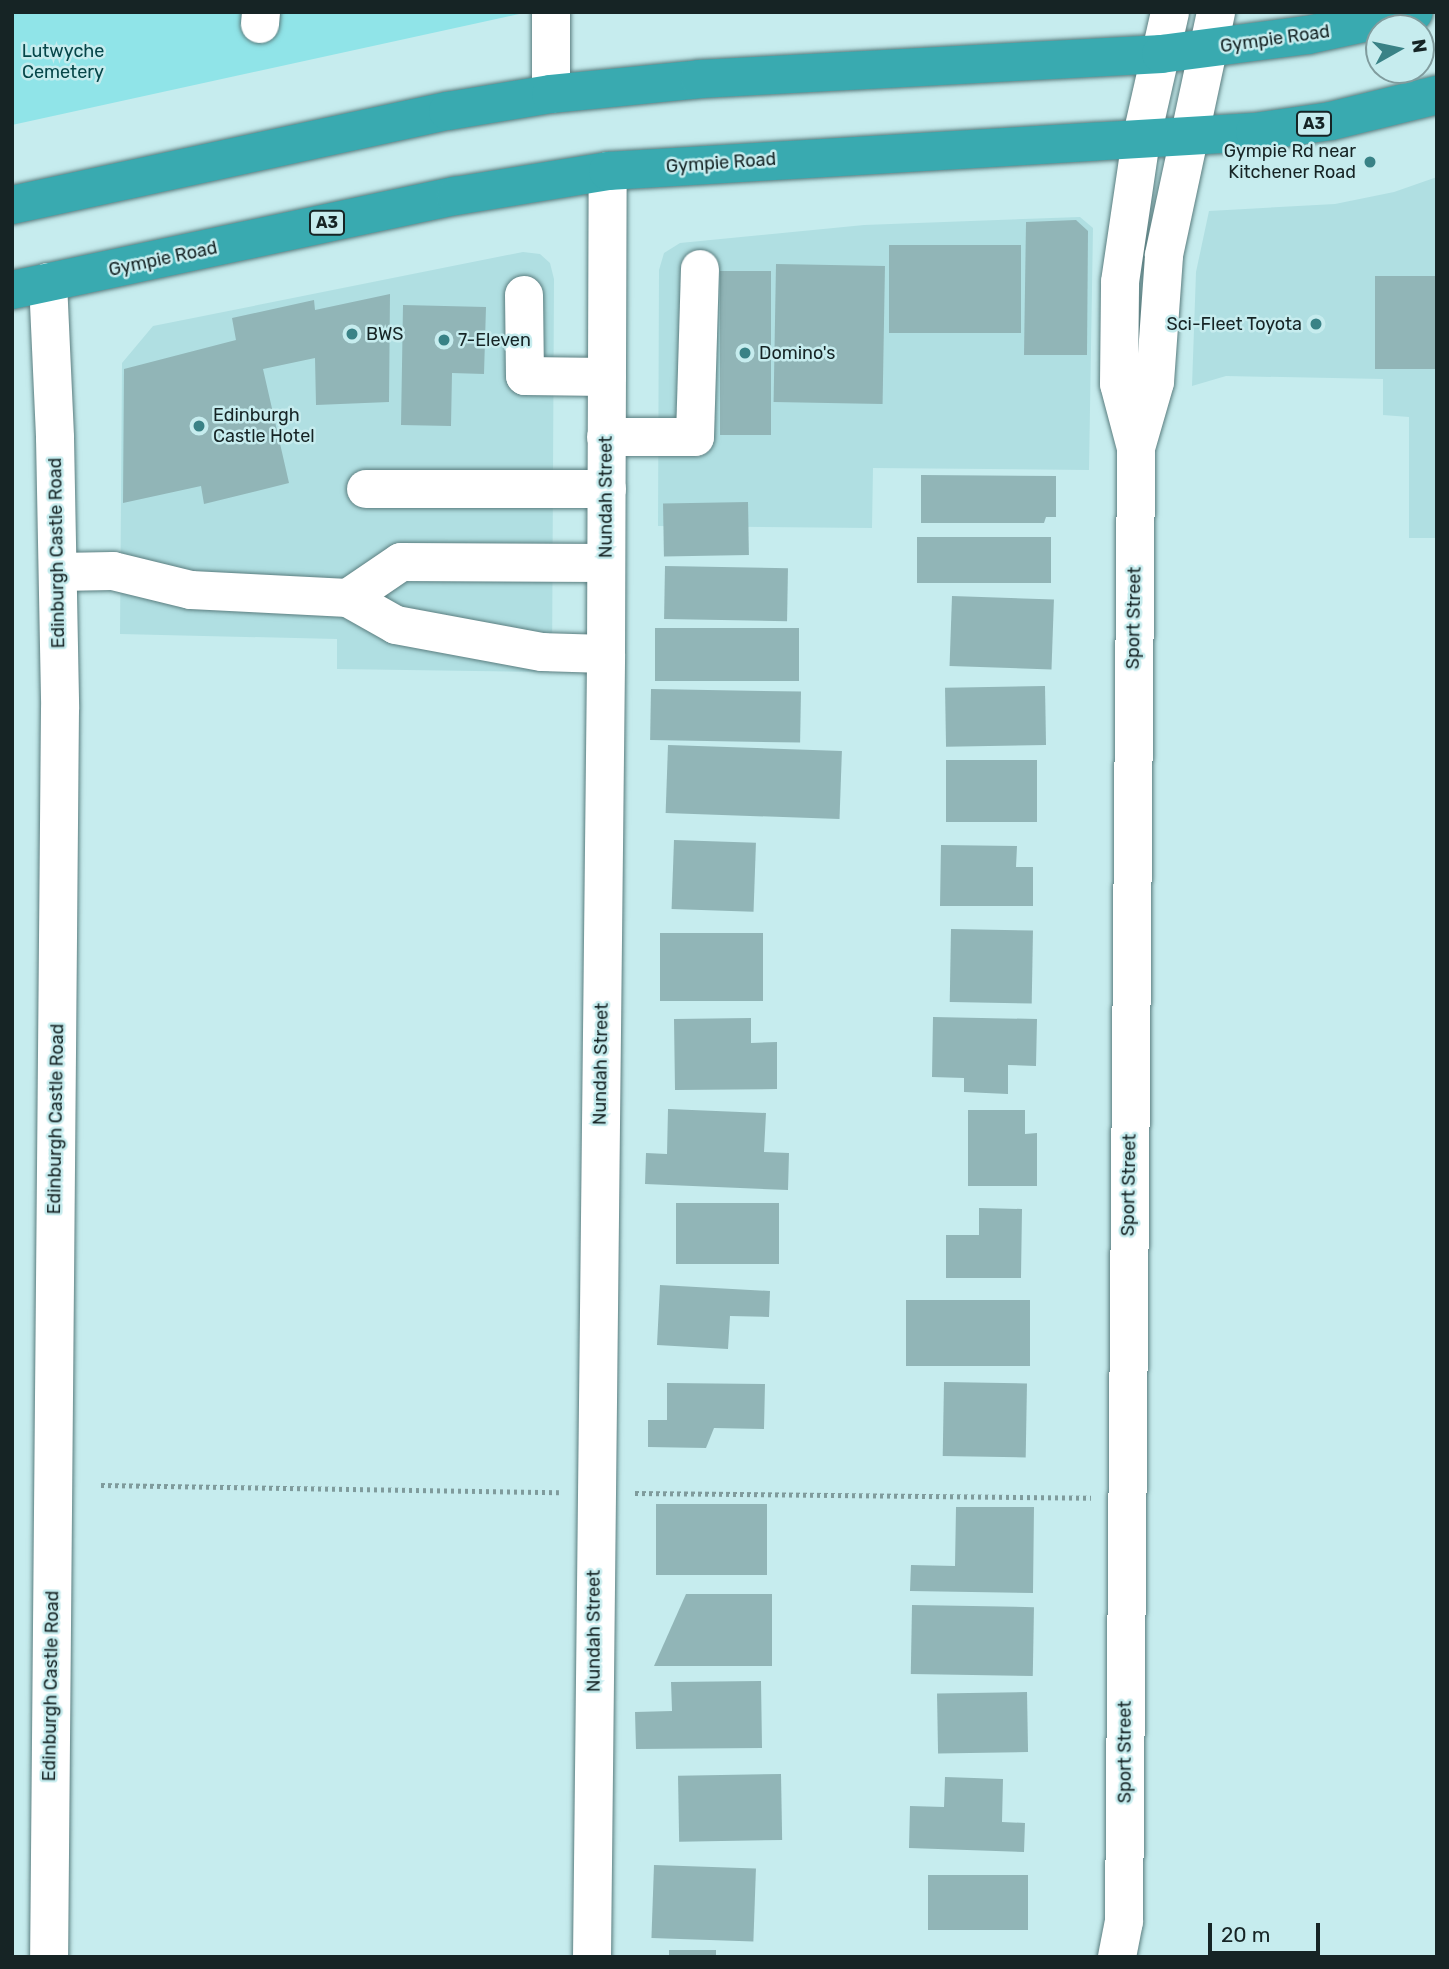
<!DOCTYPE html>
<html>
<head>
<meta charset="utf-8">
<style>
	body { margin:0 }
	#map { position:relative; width:1449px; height:1969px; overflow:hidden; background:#c6ecee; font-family:Rubik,sans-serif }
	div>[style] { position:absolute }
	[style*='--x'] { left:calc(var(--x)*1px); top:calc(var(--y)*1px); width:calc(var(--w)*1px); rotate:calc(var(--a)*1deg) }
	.built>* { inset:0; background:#b0dfe2 }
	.green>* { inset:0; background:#90e4e8 }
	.building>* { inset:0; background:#91b5b7; transform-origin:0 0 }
	.path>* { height:4.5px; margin-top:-2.25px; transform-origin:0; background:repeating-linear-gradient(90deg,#7f9b9c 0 3.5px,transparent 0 7px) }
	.roads { filter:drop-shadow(0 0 2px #5a7d7f) drop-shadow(0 0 2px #5a7d7f) }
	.minor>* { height:38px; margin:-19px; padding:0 19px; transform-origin:19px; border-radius:19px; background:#fff }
	.highway>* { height:38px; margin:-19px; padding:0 19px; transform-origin:19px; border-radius:19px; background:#39aab0 }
	.dots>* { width:19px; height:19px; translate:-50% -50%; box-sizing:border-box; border:4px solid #c6ecee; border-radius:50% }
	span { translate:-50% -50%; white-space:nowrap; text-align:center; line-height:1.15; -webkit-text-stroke:5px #c6ecee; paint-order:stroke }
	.shield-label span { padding:2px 5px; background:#c6ecee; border:2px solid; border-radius:5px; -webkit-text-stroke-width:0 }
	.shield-label { font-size:16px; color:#162425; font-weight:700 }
	.street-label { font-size:18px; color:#162425 }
	.park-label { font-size:18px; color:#064649 }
	.poi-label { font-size:18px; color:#162425 }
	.right { translate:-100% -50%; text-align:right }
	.left { translate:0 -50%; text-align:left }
	.frame { position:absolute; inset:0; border:14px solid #162425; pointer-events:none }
	.north { position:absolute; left:1365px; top:14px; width:70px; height:70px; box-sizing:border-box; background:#c6ecee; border:2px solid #809c9e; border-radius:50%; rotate:81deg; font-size:19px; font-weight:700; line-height:28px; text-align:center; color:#162425 }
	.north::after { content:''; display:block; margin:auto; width:24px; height:32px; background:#398286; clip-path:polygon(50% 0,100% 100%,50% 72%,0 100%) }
	.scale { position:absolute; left:1208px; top:1923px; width:112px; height:32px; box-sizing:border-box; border:4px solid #162425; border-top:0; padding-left:9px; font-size:21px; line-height:24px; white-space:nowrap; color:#162425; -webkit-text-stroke:5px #c6ecee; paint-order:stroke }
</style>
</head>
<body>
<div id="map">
	<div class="built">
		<i style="clip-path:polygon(1437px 177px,1437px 538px,1409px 538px,1409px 417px,1383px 415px,1383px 379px,1226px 376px,1192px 386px,1196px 272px,1209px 211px,1335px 204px,1394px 192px)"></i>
		<i style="clip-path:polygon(1080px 217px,1093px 228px,1089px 470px,873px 468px,872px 528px,658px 526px,659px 270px,664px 253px,680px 243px,864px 225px)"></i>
		<i style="clip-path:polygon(523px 252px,540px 254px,550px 263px,554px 279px,552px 672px,337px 669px,337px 639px,120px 634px,122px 363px,153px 326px)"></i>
	</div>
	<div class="green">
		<i style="clip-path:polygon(12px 12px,528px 12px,12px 125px)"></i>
	</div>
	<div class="building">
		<i style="clip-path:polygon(1076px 220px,1088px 231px,1087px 355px,1024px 355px,1026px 222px)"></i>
		<i style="left:889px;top:245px;width:132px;height:88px"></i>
		<i style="left:776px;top:264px;width:109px;height:138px;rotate:1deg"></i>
		<i style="left:720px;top:271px;width:51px;height:164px"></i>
		<i style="left:1375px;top:276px;width:62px;height:93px"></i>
		<i style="clip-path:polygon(390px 294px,389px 402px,316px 405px,315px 358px,263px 369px,289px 483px,204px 504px,201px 486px,123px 503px,124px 369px,236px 340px,232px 318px,314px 300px,315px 310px)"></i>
		<i style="clip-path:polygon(403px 305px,486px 307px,484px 374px,452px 373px,451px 426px,401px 425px)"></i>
		<i style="clip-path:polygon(921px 475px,1056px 476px,1056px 517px,1046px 517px,1044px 523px,921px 523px)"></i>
		<i style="left:748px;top:502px;width:53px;height:85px;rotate:89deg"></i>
		<i style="left:917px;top:537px;width:134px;height:46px"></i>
		<i style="left:665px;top:566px;width:123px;height:53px;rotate:1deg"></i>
		<i style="left:952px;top:596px;width:102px;height:70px;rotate:2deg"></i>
		<i style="left:655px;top:628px;width:144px;height:53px"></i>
		<i style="left:1045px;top:686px;width:59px;height:100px;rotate:89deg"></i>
		<i style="left:651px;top:689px;width:150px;height:51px;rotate:1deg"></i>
		<i style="left:668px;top:745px;width:174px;height:68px;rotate:2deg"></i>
		<i style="left:946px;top:760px;width:91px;height:62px"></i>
		<i style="left:674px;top:840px;width:82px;height:69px;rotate:2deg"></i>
		<i style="clip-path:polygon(941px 845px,1017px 846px,1016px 867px,1033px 867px,1033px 906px,940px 906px)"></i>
		<i style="left:951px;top:929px;width:82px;height:73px;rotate:1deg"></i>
		<i style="left:660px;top:933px;width:103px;height:68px"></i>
		<i style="clip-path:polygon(933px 1017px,1037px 1019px,1036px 1066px,1008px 1065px,1008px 1094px,964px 1092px,964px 1078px,932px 1077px)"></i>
		<i style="clip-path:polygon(751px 1018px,751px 1043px,777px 1042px,777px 1089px,675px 1090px,674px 1019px)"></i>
		<i style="clip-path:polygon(668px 1109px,766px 1113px,764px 1152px,789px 1153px,788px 1190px,645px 1184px,646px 1153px,667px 1154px)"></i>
		<i style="clip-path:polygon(968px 1110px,1025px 1110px,1025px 1134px,1037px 1133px,1037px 1186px,968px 1186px)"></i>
		<i style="left:676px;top:1203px;width:103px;height:61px"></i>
		<i style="clip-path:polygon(979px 1208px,1022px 1209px,1021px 1278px,946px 1278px,946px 1235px,979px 1235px)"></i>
		<i style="clip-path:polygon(660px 1285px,770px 1291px,769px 1317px,730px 1316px,728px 1349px,657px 1345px)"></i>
		<i style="left:906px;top:1300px;width:124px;height:66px"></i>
		<i style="left:944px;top:1382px;width:83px;height:74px;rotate:1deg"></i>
		<i style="clip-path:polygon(667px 1383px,765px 1384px,764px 1429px,714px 1428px,706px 1448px,648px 1447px,648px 1420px,667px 1420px)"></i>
		<i style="left:656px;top:1504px;width:111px;height:71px"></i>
		<i style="clip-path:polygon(956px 1507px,1034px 1507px,1033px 1593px,910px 1591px,911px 1565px,955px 1566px)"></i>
		<i style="clip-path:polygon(686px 1594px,772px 1594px,772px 1666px,654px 1666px)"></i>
		<i style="left:912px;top:1605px;width:122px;height:69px;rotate:1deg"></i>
		<i style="clip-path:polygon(761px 1681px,762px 1748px,636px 1749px,635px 1712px,672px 1711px,671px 1682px)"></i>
		<i style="left:1027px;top:1692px;width:60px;height:90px;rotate:89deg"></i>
		<i style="left:781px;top:1774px;width:66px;height:103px;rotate:89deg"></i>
		<i style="clip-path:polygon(945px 1777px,1003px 1779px,1002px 1822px,1025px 1823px,1024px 1852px,909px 1848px,910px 1806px,944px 1807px)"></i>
		<i style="left:654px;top:1865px;width:102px;height:73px;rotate:2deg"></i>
		<i style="left:928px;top:1875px;width:100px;height:55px"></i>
		<i style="left:669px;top:1950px;width:47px;height:7px"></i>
	</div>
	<div class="path">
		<i style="--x:101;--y:1485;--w:458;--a:0.9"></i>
		<i style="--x:635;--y:1493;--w:456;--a:0.6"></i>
	</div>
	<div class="roads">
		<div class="minor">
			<i style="--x:551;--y:12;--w:82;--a:90"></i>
			<i style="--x:260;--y:24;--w:12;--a:-85"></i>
			<i style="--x:48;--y:282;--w:156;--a:87.4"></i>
			<i style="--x:55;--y:438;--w:271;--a:88.9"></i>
			<i style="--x:60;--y:709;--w:1248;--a:90.5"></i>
			<i style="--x:524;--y:295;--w:81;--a:89.3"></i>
			<i style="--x:525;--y:376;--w:82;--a:0.7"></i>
			<i style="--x:606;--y:437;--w:89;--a:0"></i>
			<i style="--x:695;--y:437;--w:168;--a:-88.3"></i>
			<i style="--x:1136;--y:448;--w:69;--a:-73.9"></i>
			<i style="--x:1155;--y:382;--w:127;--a:-85.9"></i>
			<i style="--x:1164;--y:255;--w:249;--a:-77.9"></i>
			<i style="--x:366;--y:489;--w:241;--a:0"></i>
			<i style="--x:58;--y:572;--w:55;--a:-1"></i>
			<i style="--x:113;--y:571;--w:80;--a:13.7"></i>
			<i style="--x:191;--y:590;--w:157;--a:2.9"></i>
			<i style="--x:348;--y:598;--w:64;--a:-34.2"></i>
			<i style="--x:401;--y:562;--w:205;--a:0.3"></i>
			<i style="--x:348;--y:598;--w:55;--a:29.4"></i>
			<i style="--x:396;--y:625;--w:148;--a:10.5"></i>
			<i style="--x:542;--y:652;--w:64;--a:1.8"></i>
			<i style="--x:592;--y:1957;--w:1303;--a:-89.38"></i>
			<i style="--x:606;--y:654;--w:483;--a:-89.8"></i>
			<i style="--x:1117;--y:1957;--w:36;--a:-79"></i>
			<i style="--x:1124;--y:1922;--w:1474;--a:-89.53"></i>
			<i style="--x:1136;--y:448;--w:66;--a:-104.9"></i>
			<i style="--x:1119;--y:384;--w:102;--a:-89.4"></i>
			<i style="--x:1120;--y:282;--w:144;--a:-81.6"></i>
			<i style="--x:1141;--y:140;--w:131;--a:-77.2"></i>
		</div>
		<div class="highway">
			<i style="--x:12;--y:205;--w:446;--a:-12.2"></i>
			<i style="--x:448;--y:111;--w:104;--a:-9.4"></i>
			<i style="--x:551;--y:94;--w:150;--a:-5.7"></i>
			<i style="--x:700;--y:79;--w:462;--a:-3.1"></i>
			<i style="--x:1161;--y:54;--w:148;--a:-7.4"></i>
			<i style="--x:1308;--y:35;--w:108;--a:-12.2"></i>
			<i style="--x:12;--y:290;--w:454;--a:-12"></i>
			<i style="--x:456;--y:196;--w:154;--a:-9.3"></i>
			<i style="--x:608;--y:171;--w:648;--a:-3.45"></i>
			<i style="--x:1255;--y:132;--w:77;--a:-8.2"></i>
			<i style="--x:1331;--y:121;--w:109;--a:-13.8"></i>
		</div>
	</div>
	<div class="dots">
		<i style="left:1370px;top:162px;background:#398286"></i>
		<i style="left:1316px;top:324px;background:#398286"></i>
		<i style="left:352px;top:334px;background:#398286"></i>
		<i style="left:444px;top:340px;background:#398286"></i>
		<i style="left:745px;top:353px;background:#398286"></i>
		<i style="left:199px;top:426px;background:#398286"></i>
	</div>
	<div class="shield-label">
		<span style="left:1314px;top:124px">A3</span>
		<span style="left:327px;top:223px">A3</span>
	</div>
	<div class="street-label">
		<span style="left:1275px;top:39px;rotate:-8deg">Gympie Road</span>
		<span style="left:721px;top:163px;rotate:-4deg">Gympie Road</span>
		<span style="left:163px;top:259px;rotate:-12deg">Gympie Road</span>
		<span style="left:606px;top:497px;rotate:-90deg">Nundah Street</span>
		<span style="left:57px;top:553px;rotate:-91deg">Edinburgh Castle Road</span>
		<span style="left:1134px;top:618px;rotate:-89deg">Sport Street</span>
		<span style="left:601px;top:1064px;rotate:-89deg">Nundah Street</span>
		<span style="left:56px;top:1119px;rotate:-89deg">Edinburgh Castle Road</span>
		<span style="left:1129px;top:1185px;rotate:-89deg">Sport Street</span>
		<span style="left:594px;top:1631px;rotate:-90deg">Nundah Street</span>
		<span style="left:51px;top:1686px;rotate:-89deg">Edinburgh Castle Road</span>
		<span style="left:1125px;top:1752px;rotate:-90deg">Sport Street</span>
	</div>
	<div class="park-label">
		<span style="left:63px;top:62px">Lutwyche<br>Cemetery</span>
	</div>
	<div class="poi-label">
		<span class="right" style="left:1356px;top:162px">Gympie Rd near<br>Kitchener Road</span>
		<span class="right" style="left:1302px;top:324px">Sci-Fleet Toyota</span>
		<span class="left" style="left:366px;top:334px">BWS</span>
		<span class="left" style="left:458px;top:340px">7-Eleven</span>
		<span class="left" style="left:759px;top:353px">Domino's</span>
		<span class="left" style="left:213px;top:426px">Edinburgh<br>Castle Hotel</span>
	</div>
	<div class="frame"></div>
	<div class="north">N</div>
	<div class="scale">20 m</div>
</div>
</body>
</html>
